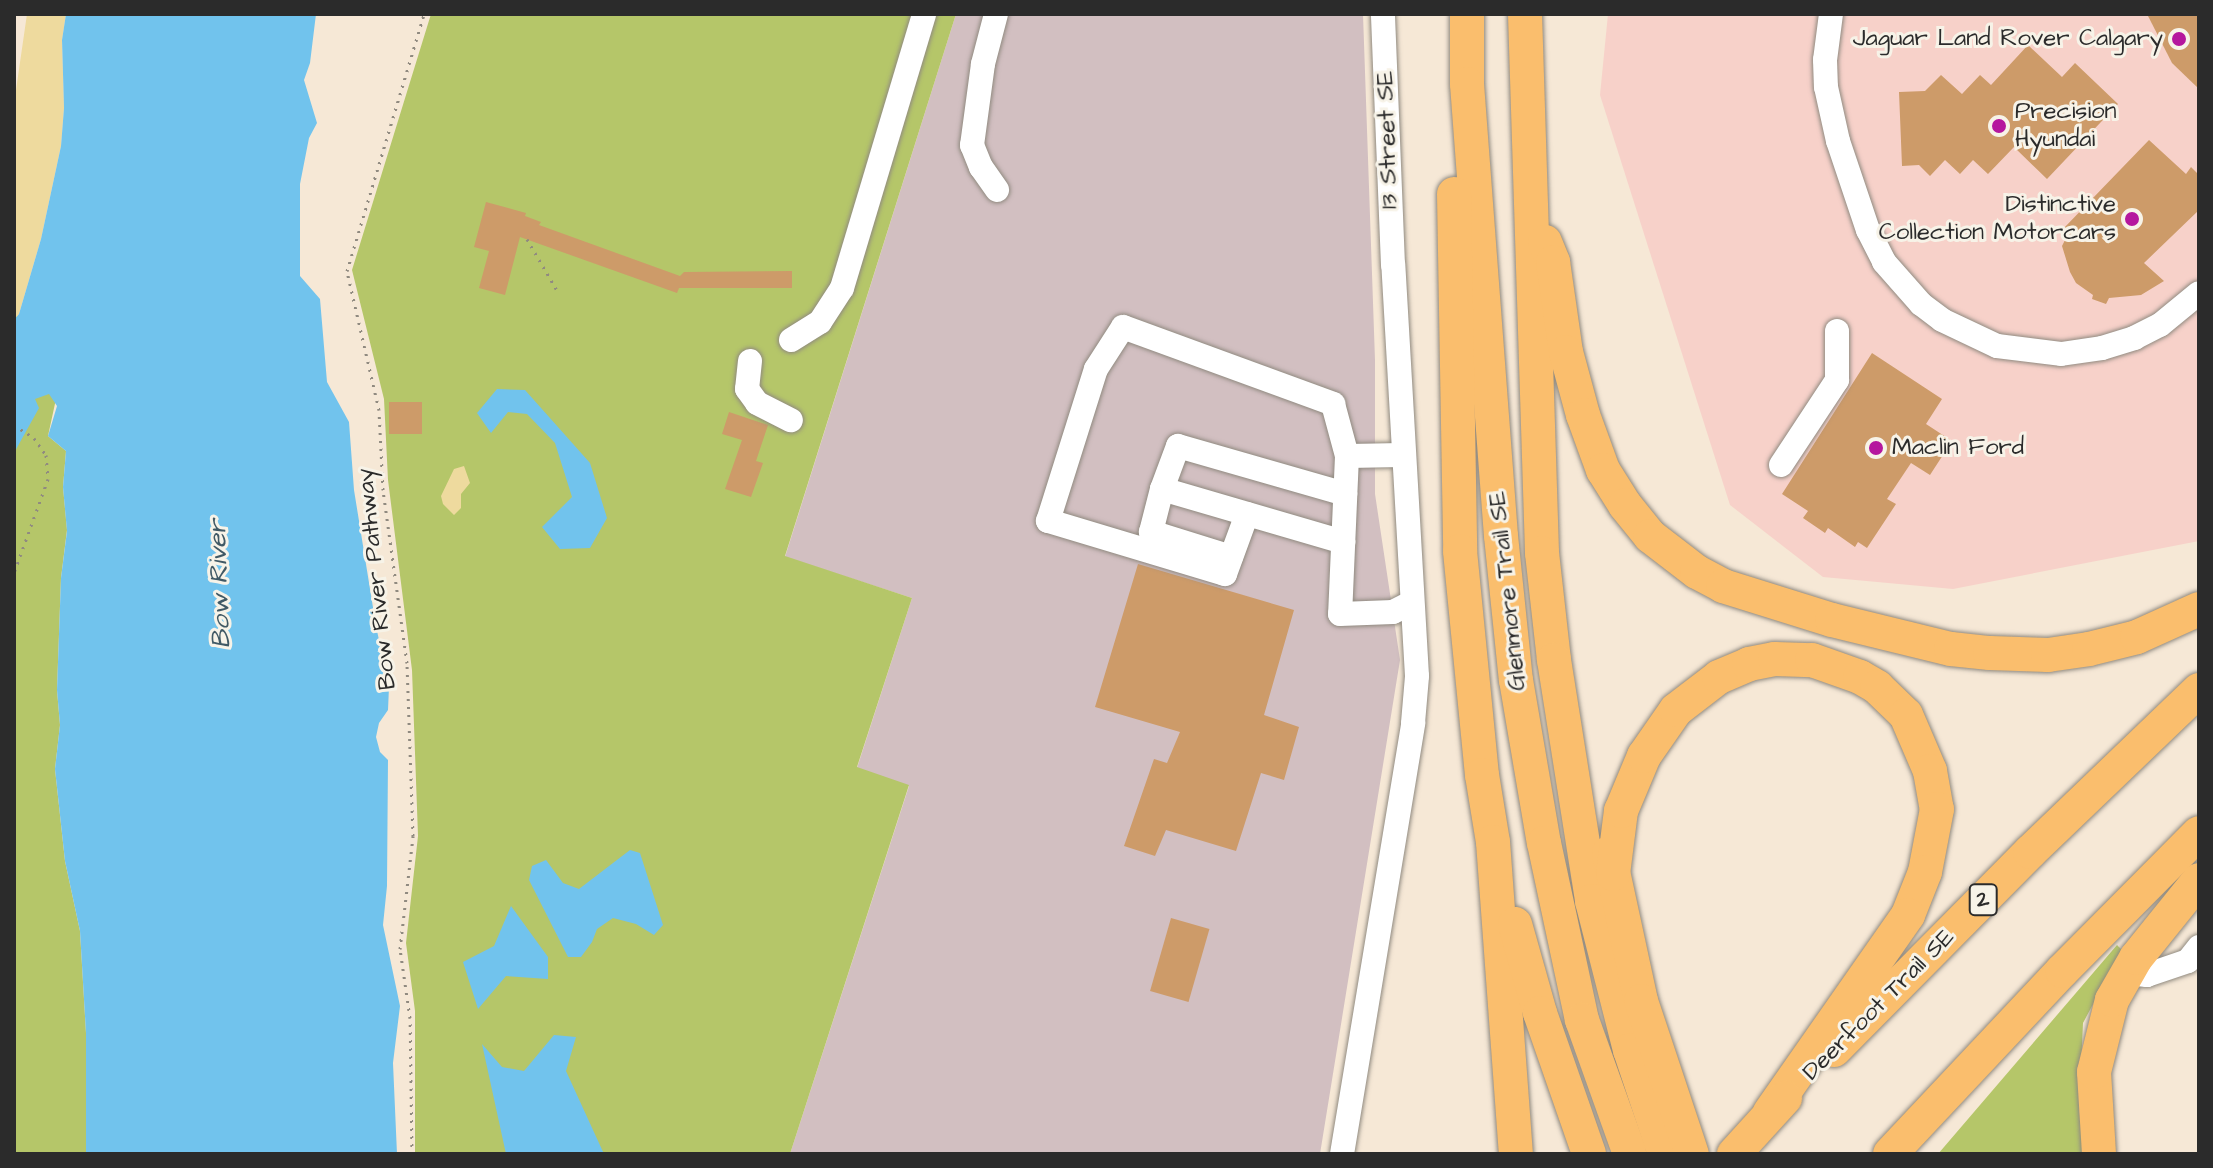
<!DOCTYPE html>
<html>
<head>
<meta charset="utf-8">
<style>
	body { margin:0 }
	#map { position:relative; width:2213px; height:1168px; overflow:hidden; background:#f6e8d6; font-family:"Architects Daughter",sans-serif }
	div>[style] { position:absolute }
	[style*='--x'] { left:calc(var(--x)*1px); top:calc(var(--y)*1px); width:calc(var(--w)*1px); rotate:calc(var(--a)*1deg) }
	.built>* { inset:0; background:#f7d1c9 }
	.industrial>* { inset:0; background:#d2bfc1 }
	.green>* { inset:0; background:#b5c669 }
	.sand>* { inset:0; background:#eeda9e }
	.water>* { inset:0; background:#71c3ed }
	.building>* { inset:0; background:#cd9b69; transform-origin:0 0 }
	.path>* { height:3px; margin-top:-1.5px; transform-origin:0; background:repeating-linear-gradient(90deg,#908a80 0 2px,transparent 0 8px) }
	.roads { filter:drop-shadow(0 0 2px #908a80) drop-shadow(0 0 2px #908a80) }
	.minor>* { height:24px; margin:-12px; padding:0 12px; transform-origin:12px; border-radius:12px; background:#fff }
	.highway>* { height:34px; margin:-17px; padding:0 17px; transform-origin:17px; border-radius:17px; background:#fabe6d }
	.dots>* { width:22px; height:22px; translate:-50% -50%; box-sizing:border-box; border:4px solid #f7f3e8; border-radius:50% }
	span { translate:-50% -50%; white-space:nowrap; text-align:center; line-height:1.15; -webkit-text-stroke:6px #f7f3e8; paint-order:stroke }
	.shield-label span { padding:2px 6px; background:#f7f3e8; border:2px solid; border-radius:6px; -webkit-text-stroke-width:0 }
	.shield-label { font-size:22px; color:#2b2b2b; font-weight:700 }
	.poi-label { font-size:24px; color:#2b2b2b }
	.right { translate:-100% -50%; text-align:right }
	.left { translate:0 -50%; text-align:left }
	.street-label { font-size:24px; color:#2b2b2b }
	.water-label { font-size:26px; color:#405965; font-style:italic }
	.frame { position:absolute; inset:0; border:16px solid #2b2b2b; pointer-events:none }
</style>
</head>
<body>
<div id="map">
	<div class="built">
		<i style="clip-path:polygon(1608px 14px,2199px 14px,2199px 541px,1953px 589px,1823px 577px,1730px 505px,1600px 95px)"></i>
	</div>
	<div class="industrial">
		<i style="clip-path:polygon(956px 14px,1363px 14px,1375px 360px,1375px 494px,1400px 660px,1320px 1154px,790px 1154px,909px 786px,857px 768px,912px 598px,785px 557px)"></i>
	</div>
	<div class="green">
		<i style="clip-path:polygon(431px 14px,956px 14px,785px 556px,912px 598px,857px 767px,909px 785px,790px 1154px,415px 1154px,415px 1011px,406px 943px,418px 836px,412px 670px,388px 480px,384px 399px,352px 270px)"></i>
		<i style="clip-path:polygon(14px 309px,56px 399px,48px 436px,66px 451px,63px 487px,67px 530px,61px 578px,57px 690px,60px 725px,55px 769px,65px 861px,80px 931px,86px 1033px,86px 1154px,14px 1154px)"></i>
		<i style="clip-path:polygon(2117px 945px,2122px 950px,2083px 1023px,2079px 1111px,2089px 1154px,1938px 1154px)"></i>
	</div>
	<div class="sand">
		<i style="clip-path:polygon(27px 14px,66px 14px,62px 40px,64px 108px,61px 146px,41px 239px,19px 314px,14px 320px,16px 90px)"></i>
		<i style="clip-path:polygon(464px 466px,470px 483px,461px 494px,461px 508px,454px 515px,443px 504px,441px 496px,454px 469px)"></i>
	</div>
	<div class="water">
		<i style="clip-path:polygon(66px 14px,316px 14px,310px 63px,304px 80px,317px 123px,309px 138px,300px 184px,300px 276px,320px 299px,327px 382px,349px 422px,354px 490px,376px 626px,389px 687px,388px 710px,379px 723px,376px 737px,380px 752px,388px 760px,387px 886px,383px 925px,400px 1006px,393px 1063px,397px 1154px,86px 1154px,86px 1033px,80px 931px,65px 861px,55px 769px,60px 725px,57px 690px,61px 578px,67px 531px,63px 487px,66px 451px,48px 436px,57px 406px,49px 394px,35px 399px,39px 408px,14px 453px,14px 320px,19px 314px,41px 239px,61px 146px,64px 108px,62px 40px)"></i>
		<i style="clip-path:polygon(497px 389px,525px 390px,590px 463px,607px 518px,590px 548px,560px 549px,542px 527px,572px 497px,555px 443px,527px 414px,508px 412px,491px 433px,477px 413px)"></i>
		<i style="clip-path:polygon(630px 850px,640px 853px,663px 925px,654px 935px,636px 924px,613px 918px,597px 929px,592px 942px,581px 957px,568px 957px,529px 880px,532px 866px,546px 860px,563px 883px,579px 889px)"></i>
		<i style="clip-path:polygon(511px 906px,548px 957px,548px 979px,506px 976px,478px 1009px,463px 962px,494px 946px)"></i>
		<i style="clip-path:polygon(554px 1035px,576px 1037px,566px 1071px,604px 1154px,506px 1154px,482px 1044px,502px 1067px,524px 1071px)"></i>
	</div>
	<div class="building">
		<i style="clip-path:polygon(2147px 14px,2199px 14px,2199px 89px,2172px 63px)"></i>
		<i style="clip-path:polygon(2028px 45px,2062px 77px,2075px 63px,2118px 104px,2047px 179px,2014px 147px,1988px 174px,1973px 160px,1960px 174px,1945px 160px,1930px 176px,1919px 165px,1902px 166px,1899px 92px,1925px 91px,1941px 75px,1962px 94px,1980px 75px,1991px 85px)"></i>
		<i style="clip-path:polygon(2149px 140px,2186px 174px,2191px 167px,2199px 175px,2199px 210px,2144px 263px,2164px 281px,2141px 295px,2109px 298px,2106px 304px,2092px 299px,2093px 295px,2076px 283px,2070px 272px,2062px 246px,2068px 234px,2063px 229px)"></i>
		<i style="clip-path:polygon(486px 202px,526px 213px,525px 216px,541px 222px,539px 225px,680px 276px,684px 272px,792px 271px,792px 288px,679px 288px,677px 293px,520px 237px,505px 295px,479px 288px,489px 251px,474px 247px)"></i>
		<i style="clip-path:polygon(1872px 353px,1942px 399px,1926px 424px,1952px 441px,1930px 475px,1911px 463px,1887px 499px,1896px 504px,1867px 548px,1858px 542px,1855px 547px,1828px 528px,1825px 533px,1803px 518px,1808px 511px,1782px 494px)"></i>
		<i style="left:389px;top:402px;width:33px;height:32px"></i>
		<i style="clip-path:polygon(729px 412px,768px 425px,756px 461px,763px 463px,751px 497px,725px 489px,742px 440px,722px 434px)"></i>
		<i style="clip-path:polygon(1138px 564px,1294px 610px,1264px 715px,1299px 727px,1284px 780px,1261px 773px,1236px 851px,1166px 830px,1155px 856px,1124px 846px,1154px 759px,1167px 763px,1180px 732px,1095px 707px)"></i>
		<i style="left:1171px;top:918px;width:40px;height:76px;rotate:16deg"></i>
	</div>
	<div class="path">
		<i style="--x:527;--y:239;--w:61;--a:59.7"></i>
		<i style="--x:14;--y:425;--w:24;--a:33"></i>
		<i style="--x:34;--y:438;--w:21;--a:55"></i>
		<i style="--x:46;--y:455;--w:24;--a:85"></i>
		<i style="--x:48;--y:479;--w:100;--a:109.9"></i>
		<i style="--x:412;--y:1154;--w:136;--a:-90.8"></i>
		<i style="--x:410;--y:1018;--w:70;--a:-98.2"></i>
		<i style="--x:400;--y:949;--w:114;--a:-83.4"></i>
		<i style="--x:413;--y:836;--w:173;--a:-92"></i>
		<i style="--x:407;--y:663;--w:175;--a:-97.9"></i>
		<i style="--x:383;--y:490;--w:80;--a:-92.9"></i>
		<i style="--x:379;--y:410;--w:143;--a:-103"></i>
		<i style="--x:347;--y:271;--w:268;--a:-73.3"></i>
	</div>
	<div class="roads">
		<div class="minor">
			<i style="--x:996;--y:14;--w:52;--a:104.6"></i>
			<i style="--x:983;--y:64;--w:82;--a:97.7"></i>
			<i style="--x:972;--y:145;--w:24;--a:68"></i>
			<i style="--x:981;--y:167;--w:28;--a:55"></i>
			<i style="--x:1831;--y:14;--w:46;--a:97.4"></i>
			<i style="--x:1825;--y:60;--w:27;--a:88"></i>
			<i style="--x:1826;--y:87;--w:55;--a:77.5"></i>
			<i style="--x:1838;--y:141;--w:94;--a:71.4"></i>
			<i style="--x:1868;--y:230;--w:36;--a:63"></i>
			<i style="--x:1884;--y:262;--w:56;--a:48.6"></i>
			<i style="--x:1921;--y:304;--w:26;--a:37"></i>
			<i style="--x:1942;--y:320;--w:61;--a:25.3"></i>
			<i style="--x:1997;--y:346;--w:64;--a:7.1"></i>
			<i style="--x:2061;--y:354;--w:41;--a:-8.3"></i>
			<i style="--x:2102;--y:348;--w:34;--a:-17"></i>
			<i style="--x:2134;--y:338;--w:29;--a:-27"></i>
			<i style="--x:2160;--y:325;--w:50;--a:-39.4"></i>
			<i style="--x:791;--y:340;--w:34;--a:-32"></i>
			<i style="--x:820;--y:322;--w:40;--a:-57.1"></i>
			<i style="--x:842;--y:288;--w:286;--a:-73.3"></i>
			<i style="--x:750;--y:361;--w:28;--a:96"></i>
			<i style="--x:747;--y:389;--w:17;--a:54"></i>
			<i style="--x:757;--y:403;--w:38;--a:27"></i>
			<i style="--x:1347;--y:456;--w:56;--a:-1"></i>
			<i style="--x:1781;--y:465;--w:102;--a:-56.6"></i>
			<i style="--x:1837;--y:380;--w:49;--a:-90"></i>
			<i style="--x:1162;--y:489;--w:46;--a:-69.6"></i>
			<i style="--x:1178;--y:446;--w:174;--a:16"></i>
			<i style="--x:1247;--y:514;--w:64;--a:110.1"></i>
			<i style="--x:1225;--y:574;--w:185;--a:-163.3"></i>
			<i style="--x:1048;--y:521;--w:159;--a:-72.5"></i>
			<i style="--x:1096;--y:369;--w:50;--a:-57.3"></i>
			<i style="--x:1123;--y:327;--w:224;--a:20.1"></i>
			<i style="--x:1333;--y:404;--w:54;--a:74.9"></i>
			<i style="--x:1347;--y:456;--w:158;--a:92.5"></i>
			<i style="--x:1340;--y:614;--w:53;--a:-2.2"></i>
			<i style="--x:1393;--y:612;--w:20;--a:-27"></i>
			<i style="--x:1231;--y:557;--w:84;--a:-162.6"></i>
			<i style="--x:1151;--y:532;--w:44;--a:-75.7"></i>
			<i style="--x:1162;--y:489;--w:189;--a:16.3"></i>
			<i style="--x:2127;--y:973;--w:20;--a:6"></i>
			<i style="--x:2147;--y:975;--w:43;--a:-18.9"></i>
			<i style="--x:2188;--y:961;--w:18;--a:-52"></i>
			<i style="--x:1342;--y:1154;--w:437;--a:-80.6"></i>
			<i style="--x:1413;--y:723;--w:47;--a:-85.1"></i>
			<i style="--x:1417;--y:676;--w:412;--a:-93.3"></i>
			<i style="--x:1393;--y:265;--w:251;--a:-92.3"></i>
		</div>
		<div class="highway">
			<i style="--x:1467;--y:14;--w:70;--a:90"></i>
			<i style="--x:1467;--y:84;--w:453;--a:85.7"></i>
			<i style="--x:1501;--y:536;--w:145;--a:84.1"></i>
			<i style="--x:1516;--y:680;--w:165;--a:80.3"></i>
			<i style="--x:1544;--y:843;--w:181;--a:77.9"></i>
			<i style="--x:1582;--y:1020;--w:142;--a:70.3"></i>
			<i style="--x:1525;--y:14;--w:539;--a:88.19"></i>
			<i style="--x:1542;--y:553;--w:108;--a:83.6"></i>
			<i style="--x:1554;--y:660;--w:244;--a:81"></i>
			<i style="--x:1592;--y:901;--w:154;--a:75.7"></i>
			<i style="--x:1630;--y:1050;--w:110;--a:71.4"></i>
			<i style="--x:1454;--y:194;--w:357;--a:89"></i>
			<i style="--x:1460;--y:551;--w:225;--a:84.4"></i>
			<i style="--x:1482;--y:775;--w:68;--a:80.7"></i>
			<i style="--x:1493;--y:842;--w:313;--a:85.8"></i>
			<i style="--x:1545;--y:242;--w:22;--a:68"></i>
			<i style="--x:1553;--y:262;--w:91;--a:81.8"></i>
			<i style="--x:1566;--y:352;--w:65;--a:74.9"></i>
			<i style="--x:1583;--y:415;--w:59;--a:70"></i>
			<i style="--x:1603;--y:470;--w:41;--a:57.8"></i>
			<i style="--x:1625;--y:505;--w:40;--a:51"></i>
			<i style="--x:1650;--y:536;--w:59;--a:37.5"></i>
			<i style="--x:1697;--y:572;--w:30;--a:28"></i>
			<i style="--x:1723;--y:586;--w:114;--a:17.3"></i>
			<i style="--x:1832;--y:620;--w:122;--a:13.7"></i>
			<i style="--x:1951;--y:649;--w:39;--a:6"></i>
			<i style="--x:1990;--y:653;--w:58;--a:2"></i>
			<i style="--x:2048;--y:655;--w:41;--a:-8.3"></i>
			<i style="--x:2089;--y:649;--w:49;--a:-14"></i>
			<i style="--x:2137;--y:637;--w:68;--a:-24.3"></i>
			<i style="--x:1609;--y:853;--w:151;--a:77.8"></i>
			<i style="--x:1641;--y:1001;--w:161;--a:71.6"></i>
			<i style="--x:1613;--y:874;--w:64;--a:-82.8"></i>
			<i style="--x:1621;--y:811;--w:60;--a:-67.3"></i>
			<i style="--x:1644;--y:756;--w:56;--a:-55.2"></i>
			<i style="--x:1676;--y:710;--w:54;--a:-37.5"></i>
			<i style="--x:1719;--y:677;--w:33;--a:-23"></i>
			<i style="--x:1749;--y:664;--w:26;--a:-11"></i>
			<i style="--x:1775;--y:659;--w:37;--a:2"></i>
			<i style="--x:1812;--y:660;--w:51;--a:19.5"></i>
			<i style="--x:1860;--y:677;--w:20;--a:30"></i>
			<i style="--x:1877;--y:687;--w:40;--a:44"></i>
			<i style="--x:1906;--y:715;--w:61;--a:66.8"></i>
			<i style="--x:1930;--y:771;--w:39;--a:80"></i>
			<i style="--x:1937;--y:809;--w:64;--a:100.8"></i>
			<i style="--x:1925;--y:872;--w:46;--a:111.6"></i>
			<i style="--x:1908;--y:915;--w:241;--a:125"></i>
			<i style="--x:1515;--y:924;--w:92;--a:74.3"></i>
			<i style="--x:1540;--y:1013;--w:149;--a:70.8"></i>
			<i style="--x:1834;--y:1050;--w:279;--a:-45.3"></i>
			<i style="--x:2030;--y:852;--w:234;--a:-43.8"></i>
			<i style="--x:1734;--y:1154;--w:76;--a:-47.7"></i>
			<i style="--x:1890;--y:1154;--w:251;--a:-46.8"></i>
			<i style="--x:2062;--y:971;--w:194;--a:-45.2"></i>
			<i style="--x:2099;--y:1154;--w:82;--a:-93.5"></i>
			<i style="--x:2094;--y:1072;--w:74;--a:-76"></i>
			<i style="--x:2112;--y:1000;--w:48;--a:-60.3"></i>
			<i style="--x:2136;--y:958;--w:100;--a:-51.1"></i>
		</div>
	</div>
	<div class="dots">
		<i style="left:2179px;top:39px;background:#b5179e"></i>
		<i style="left:1999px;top:126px;background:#b5179e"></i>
		<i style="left:2132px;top:219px;background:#b5179e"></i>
		<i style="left:1876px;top:448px;background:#b5179e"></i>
	</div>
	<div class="shield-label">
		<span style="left:1983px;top:900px">2</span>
	</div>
	<div class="poi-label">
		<span class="right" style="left:2163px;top:39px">Jaguar Land Rover Calgary</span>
		<span class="left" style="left:2015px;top:126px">Precision<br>Hyundai</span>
		<span class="right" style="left:2116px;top:219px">Distinctive<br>Collection Motorcars</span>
		<span class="left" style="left:1892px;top:448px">Maclin Ford</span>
	</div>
	<div class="street-label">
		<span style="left:1388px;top:140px;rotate:-92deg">13 Street SE</span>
		<span style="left:377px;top:579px;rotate:-96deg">Bow River Pathway</span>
		<span style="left:1508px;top:591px;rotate:-96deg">Glenmore Trail SE</span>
		<span style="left:1879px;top:1005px;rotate:-45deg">Deerfoot Trail SE</span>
	</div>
	<div class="water-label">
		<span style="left:220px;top:584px;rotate:-92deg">Bow River</span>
	</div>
	<div class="frame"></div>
</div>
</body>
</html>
